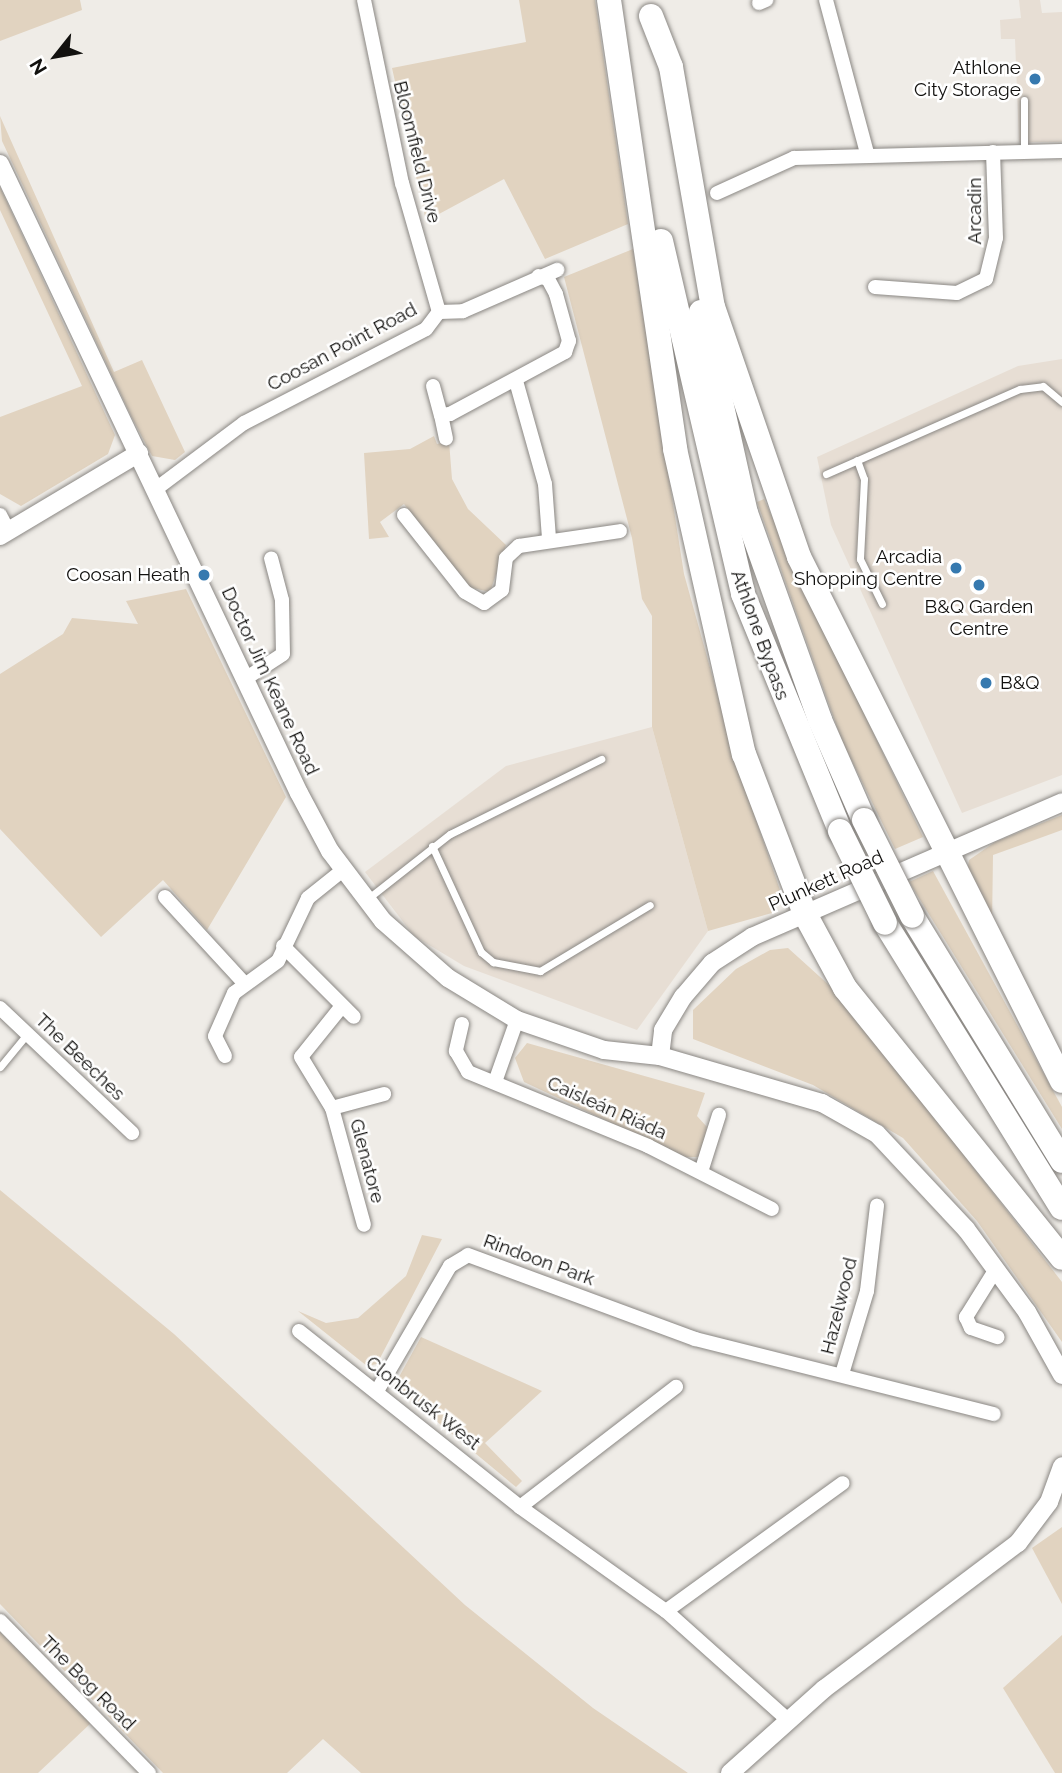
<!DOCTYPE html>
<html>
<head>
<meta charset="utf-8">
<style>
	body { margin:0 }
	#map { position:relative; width:1062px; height:1773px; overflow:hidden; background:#efece7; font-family:Raleway,sans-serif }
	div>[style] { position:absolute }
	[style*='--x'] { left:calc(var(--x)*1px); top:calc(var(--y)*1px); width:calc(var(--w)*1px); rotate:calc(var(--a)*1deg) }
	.built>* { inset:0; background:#e7ded4 }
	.green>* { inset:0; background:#e1d3c0 }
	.roads { filter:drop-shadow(0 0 2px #8a8783) drop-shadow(0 0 2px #8a8783) }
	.service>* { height:7px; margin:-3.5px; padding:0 3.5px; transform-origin:3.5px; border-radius:3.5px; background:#fff }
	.minor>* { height:14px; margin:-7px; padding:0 7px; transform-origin:7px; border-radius:7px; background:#fff }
	.tertiary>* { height:18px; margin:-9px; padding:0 9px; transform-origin:9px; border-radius:9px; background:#fff }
	.trunk>* { height:24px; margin:-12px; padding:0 12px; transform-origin:12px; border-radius:12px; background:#fff }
	.bridges { filter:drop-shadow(0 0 2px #8a8783) drop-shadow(0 0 2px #8a8783) }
	.trunk-bridge>* { height:24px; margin:-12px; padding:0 12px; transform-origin:12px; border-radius:12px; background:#fff }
	.dots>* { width:19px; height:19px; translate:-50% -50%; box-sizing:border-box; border:4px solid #fff; border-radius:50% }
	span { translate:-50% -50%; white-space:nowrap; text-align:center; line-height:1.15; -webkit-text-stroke:5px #fff; paint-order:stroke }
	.poi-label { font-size:19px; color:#12110f }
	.right { translate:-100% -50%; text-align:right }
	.left { translate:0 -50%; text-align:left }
	.street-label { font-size:19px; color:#12110f }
	.north { position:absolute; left:21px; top:21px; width:70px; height:70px; -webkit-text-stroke:5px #fff; paint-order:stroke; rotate:239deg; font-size:19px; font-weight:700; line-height:28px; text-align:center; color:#12110f }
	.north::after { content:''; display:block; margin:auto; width:24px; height:32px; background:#12110f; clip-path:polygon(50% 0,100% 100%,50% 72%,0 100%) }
</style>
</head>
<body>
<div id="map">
	<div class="built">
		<i style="clip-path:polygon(1019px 0,1040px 0,1042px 13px,1062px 12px,1062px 142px,1019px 142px,1015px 39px,1001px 39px,1000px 20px,1021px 18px)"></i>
		<i style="clip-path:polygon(1062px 359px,1062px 775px,962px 813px,831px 525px,817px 457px,1018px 366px)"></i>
		<i style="clip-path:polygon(652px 727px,708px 931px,637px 1030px,464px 966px,414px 936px,365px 872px,506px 766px)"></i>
	</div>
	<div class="green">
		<i style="clip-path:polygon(0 0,80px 0,82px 10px,0 41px)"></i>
		<i style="clip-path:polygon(519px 0,595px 0,628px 224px,545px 259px,504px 179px,426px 221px,392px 68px,526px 42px)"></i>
		<i style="clip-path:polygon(0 116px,114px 372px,142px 360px,185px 452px,175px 460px,152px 456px,131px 416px,2px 141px)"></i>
		<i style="clip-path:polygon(0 187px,115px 435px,108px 454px,21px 506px,0 494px,0 417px,82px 386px,0 210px)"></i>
		<i style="clip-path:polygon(633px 249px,684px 574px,736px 761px,783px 899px,772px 913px,708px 931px,652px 727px,652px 616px,642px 599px,632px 538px,564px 277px)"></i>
		<i style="clip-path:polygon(434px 436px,437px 444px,449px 441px,452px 479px,468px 509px,506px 545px,490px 592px,468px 587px,404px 504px,380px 522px,389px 537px,369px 539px,364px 453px,410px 449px)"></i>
		<i style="clip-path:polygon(764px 499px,819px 619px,923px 837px,895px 849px,842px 741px,757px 502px)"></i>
		<i style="clip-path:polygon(186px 589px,286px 797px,207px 930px,163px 880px,101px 937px,0 829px,0 674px,63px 634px,72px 618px,138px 624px,126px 601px)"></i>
		<i style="clip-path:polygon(1062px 815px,1062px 830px,993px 855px,992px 926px,967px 873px,969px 860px,995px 842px)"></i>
		<i style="clip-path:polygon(933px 871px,1062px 1107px,1062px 1129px,909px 882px)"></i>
		<i style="clip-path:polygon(788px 948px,840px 995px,1062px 1282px,1062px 1342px,977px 1221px,903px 1138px,813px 1085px,693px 1039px,693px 1010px,736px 969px,770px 950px)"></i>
		<i style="clip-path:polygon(527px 1043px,705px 1093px,697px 1116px,707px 1127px,701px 1157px,684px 1157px,524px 1082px,515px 1058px)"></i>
		<i style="clip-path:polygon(0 1190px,174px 1334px,465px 1605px,593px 1708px,688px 1773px,361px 1773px,323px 1739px,287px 1773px,163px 1773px,0 1604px)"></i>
		<i style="clip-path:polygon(422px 1235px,442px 1239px,377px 1364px,367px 1366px,298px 1311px,326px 1323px,358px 1318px,406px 1276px)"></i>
		<i style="clip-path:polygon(421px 1337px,542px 1391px,485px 1443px,522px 1481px,516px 1487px,394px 1386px)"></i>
		<i style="clip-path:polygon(1062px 1527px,1062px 1604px,1032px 1548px)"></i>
		<i style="clip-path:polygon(0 1632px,91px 1723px,38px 1773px,0 1773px)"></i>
		<i style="clip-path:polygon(1062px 1635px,1062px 1773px,1055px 1773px,1003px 1688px)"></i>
	</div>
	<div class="roads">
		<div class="service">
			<i style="--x:1024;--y:100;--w:51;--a:90"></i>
			<i style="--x:857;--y:460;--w:20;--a:70"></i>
			<i style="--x:864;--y:479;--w:80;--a:92.9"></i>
			<i style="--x:860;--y:559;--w:50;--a:63.9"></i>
			<i style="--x:826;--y:474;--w:212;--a:-23.7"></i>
			<i style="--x:1020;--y:389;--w:23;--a:-7"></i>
			<i style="--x:1043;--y:386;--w:25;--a:40"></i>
			<i style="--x:432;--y:846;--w:117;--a:65.2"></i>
			<i style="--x:481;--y:952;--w:16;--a:40"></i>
			<i style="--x:493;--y:962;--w:48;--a:10.8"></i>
			<i style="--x:540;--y:971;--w:128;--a:-31"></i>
			<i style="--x:366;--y:900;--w:107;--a:-38.2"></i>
			<i style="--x:450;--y:834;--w:169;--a:-26.4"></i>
			<i style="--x:0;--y:1067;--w:44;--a:-50.5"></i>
		</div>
		<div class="minor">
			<i style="--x:364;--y:0;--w:187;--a:78.3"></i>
			<i style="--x:402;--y:183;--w:134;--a:74"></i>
			<i style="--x:826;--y:0;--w:158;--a:75"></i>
			<i style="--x:759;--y:3;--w:8;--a:-23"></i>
			<i style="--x:717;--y:193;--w:85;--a:-24.4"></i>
			<i style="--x:794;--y:158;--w:268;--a:-1.5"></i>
			<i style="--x:875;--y:287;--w:82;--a:4.2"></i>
			<i style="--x:957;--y:293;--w:32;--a:-26"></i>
			<i style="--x:986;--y:279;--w:42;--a:-76.3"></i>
			<i style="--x:996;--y:238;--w:86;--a:-92"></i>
			<i style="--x:516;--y:381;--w:107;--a:74.3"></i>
			<i style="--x:545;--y:484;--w:55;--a:85.8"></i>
			<i style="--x:433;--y:386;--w:30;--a:75"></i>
			<i style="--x:441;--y:415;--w:9;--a:-6"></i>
			<i style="--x:450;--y:414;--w:131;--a:-28.3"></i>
			<i style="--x:565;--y:352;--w:12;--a:-70"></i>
			<i style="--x:569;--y:341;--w:49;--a:-105.5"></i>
			<i style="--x:556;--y:294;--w:17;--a:-118"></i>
			<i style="--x:548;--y:279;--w:10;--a:-163"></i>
			<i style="--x:441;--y:415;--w:24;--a:78"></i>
			<i style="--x:156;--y:489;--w:110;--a:-36.9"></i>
			<i style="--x:244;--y:423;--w:205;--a:-27.3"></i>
			<i style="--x:426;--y:329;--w:21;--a:-53"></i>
			<i style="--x:439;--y:312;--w:24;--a:-2"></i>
			<i style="--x:463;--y:311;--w:103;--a:-23.6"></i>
			<i style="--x:0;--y:515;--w:18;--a:63"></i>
			<i style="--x:404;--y:515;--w:98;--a:51.6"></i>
			<i style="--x:465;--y:592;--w:22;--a:30"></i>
			<i style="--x:484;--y:603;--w:22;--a:-36"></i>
			<i style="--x:502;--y:590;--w:32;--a:-83"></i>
			<i style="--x:506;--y:558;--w:18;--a:-43"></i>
			<i style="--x:519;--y:546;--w:102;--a:-8.4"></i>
			<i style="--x:245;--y:679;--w:45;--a:-33.3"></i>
			<i style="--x:283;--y:654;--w:54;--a:-91.1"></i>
			<i style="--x:282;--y:600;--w:43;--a:-104.7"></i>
			<i style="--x:165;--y:897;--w:117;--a:47.4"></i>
			<i style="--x:283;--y:946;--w:100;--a:45"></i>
			<i style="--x:342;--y:1006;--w:65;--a:128.8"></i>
			<i style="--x:301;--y:1057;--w:60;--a:58.7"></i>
			<i style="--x:332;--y:1108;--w:121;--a:74.7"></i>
			<i style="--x:0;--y:1008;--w:182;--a:43.4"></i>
			<i style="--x:462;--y:1024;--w:28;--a:103"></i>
			<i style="--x:456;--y:1051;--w:24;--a:60"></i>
			<i style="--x:468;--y:1072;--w:195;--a:22.3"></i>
			<i style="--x:648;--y:1146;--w:139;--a:26.9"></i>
			<i style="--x:225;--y:1056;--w:22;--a:-117"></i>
			<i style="--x:215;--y:1036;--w:47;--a:-66.2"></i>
			<i style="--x:234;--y:993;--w:54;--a:-36"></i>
			<i style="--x:278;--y:961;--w:70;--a:-64.5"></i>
			<i style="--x:308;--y:898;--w:45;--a:-38.7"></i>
			<i style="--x:495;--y:1082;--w:66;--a:-70.5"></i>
			<i style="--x:332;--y:1108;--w:54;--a:-15.1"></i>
			<i style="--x:701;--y:1172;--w:60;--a:-72.5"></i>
			<i style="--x:996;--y:1269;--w:57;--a:122"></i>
			<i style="--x:966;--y:1317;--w:12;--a:66"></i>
			<i style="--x:971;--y:1328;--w:28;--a:19"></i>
			<i style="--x:299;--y:1331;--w:283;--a:38.5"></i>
			<i style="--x:520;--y:1507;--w:179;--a:35.5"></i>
			<i style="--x:666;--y:1611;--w:164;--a:41.8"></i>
			<i style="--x:842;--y:1374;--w:87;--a:-73.2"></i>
			<i style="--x:867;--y:1291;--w:86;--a:-83.3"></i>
			<i style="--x:377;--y:1391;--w:145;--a:-59.7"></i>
			<i style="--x:450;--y:1266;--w:21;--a:-31"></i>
			<i style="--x:468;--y:1255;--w:242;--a:20.3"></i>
			<i style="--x:695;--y:1339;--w:308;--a:14.1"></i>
			<i style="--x:520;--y:1507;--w:197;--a:-37.6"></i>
			<i style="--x:666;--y:1611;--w:218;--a:-35.9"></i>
			<i style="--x:0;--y:1621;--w:213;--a:45.6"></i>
		</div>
		<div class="tertiary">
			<i style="--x:0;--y:164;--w:696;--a:64.58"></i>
			<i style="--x:299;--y:793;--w:66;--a:61.9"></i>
			<i style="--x:330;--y:851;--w:88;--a:52.9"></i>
			<i style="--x:383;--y:921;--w:86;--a:41.2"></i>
			<i style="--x:448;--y:978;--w:81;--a:31.3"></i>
			<i style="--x:517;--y:1020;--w:92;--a:19"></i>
			<i style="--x:604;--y:1050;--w:56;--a:6.1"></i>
			<i style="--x:660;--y:1056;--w:169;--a:16.2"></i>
			<i style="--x:822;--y:1103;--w:63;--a:29.4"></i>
			<i style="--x:877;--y:1134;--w:130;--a:46.9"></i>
			<i style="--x:966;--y:1229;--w:103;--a:53.7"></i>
			<i style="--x:1027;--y:1312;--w:72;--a:60.9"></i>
			<i style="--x:0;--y:536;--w:162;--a:-30.8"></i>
			<i style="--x:660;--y:1056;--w:26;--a:-83"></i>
			<i style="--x:663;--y:1030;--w:39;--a:-59"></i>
			<i style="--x:683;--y:997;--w:45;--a:-49.5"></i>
			<i style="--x:712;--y:963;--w:48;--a:-33"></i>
			<i style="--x:752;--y:937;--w:338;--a:-23.5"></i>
			<i style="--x:730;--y:1773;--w:126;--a:-41.8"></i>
			<i style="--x:824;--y:1689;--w:243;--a:-37"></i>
			<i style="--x:1018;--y:1543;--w:51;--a:-52.9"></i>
			<i style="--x:1049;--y:1502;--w:38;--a:-70"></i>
		</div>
		<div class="trunk">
			<i style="--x:609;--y:0;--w:454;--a:81.6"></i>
			<i style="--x:675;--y:449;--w:313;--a:77.3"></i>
			<i style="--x:744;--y:754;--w:171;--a:69.1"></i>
			<i style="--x:805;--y:914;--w:84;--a:61.6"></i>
			<i style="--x:845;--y:988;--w:346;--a:51.2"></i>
			<i style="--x:651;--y:16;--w:55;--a:68.6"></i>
			<i style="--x:671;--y:67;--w:244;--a:80.1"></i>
			<i style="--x:713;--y:307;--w:264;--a:71"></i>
			<i style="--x:799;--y:557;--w:586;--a:63.35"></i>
			<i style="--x:661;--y:241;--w:362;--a:76.9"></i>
			<i style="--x:743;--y:594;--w:256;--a:67.7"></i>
			<i style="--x:701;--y:312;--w:206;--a:77.4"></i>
			<i style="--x:746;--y:513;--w:220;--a:70.3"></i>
			<i style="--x:820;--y:720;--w:109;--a:66.3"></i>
			<i style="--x:912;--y:916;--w:287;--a:58.5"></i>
			<i style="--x:885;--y:923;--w:335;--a:58.2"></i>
		</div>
	</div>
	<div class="bridges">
		<div class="trunk-bridge">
			<i style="--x:864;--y:820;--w:107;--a:63.4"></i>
			<i style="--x:840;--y:831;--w:102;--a:63.9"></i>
		</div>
	</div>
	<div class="dots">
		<i style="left:1035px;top:79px;background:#3679af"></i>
		<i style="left:956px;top:568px;background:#3679af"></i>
		<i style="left:204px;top:575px;background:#3679af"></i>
		<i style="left:979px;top:585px;background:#3679af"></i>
		<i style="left:986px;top:683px;background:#3679af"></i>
	</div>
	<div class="poi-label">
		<span class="right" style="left:1021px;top:79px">Athlone<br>City Storage</span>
		<span class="right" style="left:942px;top:568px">Arcadia<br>Shopping Centre</span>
		<span class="right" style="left:190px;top:575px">Coosan Heath</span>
		<span style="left:979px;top:618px">B&amp;Q Garden<br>Centre</span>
		<span class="left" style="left:1000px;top:683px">B&amp;Q</span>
	</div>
	<div class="street-label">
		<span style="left:417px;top:152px;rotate:76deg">Bloomfield Drive</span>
		<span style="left:975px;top:211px;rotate:-90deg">Arcadin</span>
		<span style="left:342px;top:347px;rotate:-28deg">Coosan Point Road</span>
		<span style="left:760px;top:635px;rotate:70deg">Athlone Bypass</span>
		<span style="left:270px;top:681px;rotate:65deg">Doctor Jim Keane Road</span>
		<span style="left:826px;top:881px;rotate:-24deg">Plunkett Road</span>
		<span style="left:80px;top:1057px;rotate:44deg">The Beeches</span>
		<span style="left:607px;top:1108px;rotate:24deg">Caisleán Riáda</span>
		<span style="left:367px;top:1161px;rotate:75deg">Glenatore</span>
		<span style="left:539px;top:1260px;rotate:20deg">Rindoon Park</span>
		<span style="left:839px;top:1306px;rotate:-76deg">Hazelwood</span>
		<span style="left:423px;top:1403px;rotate:38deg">Clonbrusk West</span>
		<span style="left:88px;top:1683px;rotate:45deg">The Bog Road</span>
	</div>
	<div class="north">N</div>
</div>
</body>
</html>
